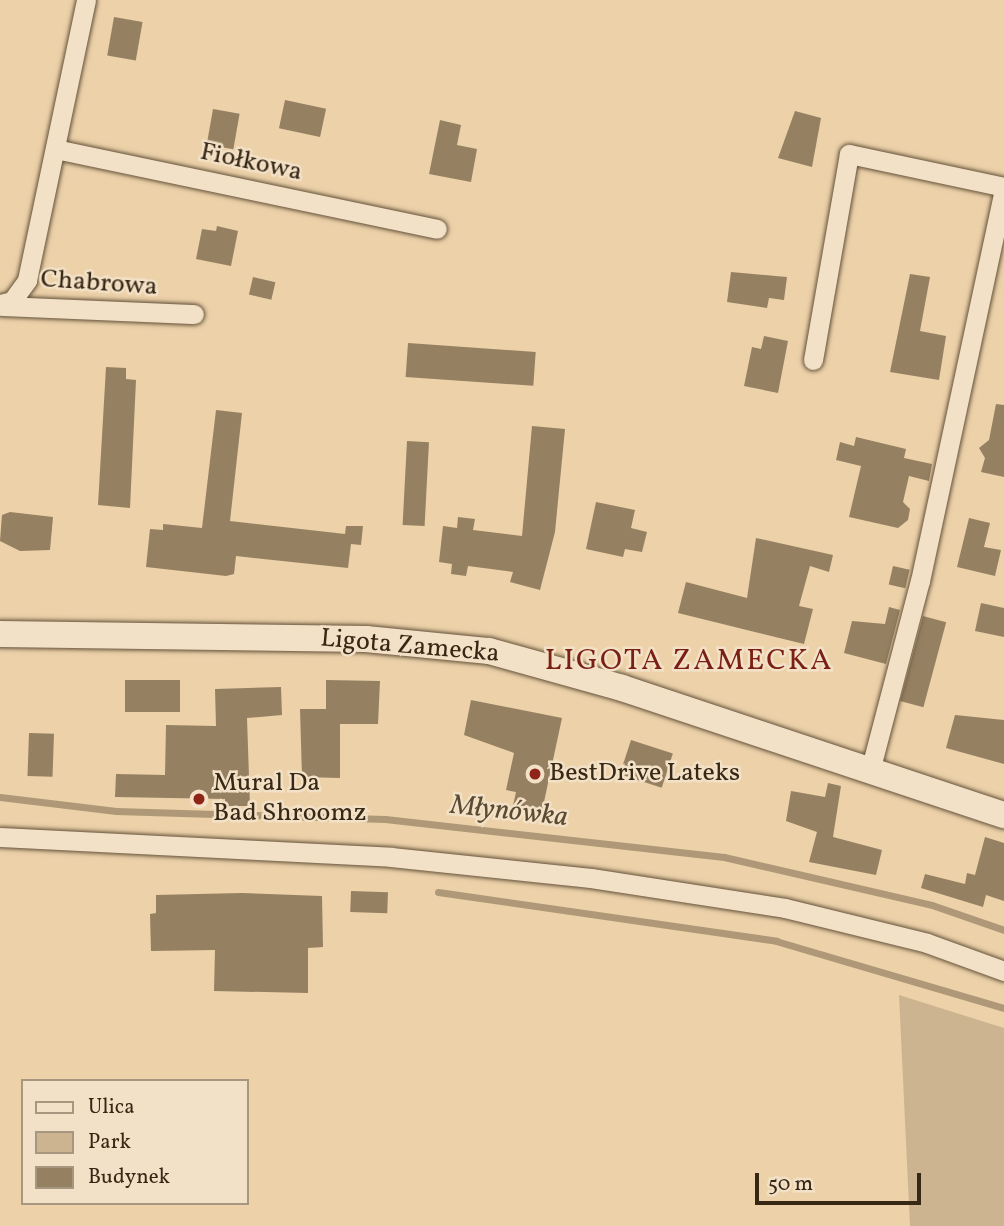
<!DOCTYPE html>
<html>
<head>
<meta charset="utf-8">
<style>
	body { margin:0 }
	#map { position:relative; width:1004px; height:1226px; overflow:hidden; background:#ecd1a9; font-family:Vollkorn,serif }
	div>[style] { position:absolute }
	[style*='--x'] { left:calc(var(--x)*1px); top:calc(var(--y)*1px); width:calc(var(--w)*1px); rotate:calc(var(--a)*1deg) }
	.green>* { inset:0; background:#cdb490 }
	.stream>* { height:7px; margin:-3.5px; padding:0 3.5px; transform-origin:3.5px; border-radius:3.5px; background:#ae9877 }
	.building>* { inset:0; background:#958062; transform-origin:0 0 }
	.roads { filter:drop-shadow(0 0 2px #64523a) drop-shadow(0 0 2px #64523a) }
	.minor>* { height:19px; margin:-9.5px; padding:0 9.5px; transform-origin:9.5px; border-radius:9.5px; background:#f3e1c7 }
	.secondary>* { height:26px; margin:-13px; padding:0 13px; transform-origin:13px; border-radius:13px; background:#f3e1c7 }
	.dots>* { width:19px; height:19px; translate:-50% -50%; box-sizing:border-box; border:4px solid #f3e1c7; border-radius:50% }
	span { translate:-50% -50%; white-space:nowrap; text-align:center; line-height:1.15; -webkit-text-stroke:5px #f3e1c7; paint-order:stroke }
	.street-label { font-size:26px; color:#362815 }
	.poi-label { font-size:26px; color:#362815 }
	.left { translate:0 -50%; text-align:left }
	.water-label { font-size:28px; color:#5a4a32; font-style:italic }
	.quarter-label { font-size:30px; color:#7a1f14; letter-spacing:2px }
	.legend { position:absolute; left:21px; top:1079px; width:228px; height:126px; box-sizing:border-box; background:#f3e1c7; border:2px solid #a79780; margin:0; padding:9px 12px; list-style:none; font-size:21px; color:#362815 }
	.legend li { display:flex; align-items:center; gap:14px; height:35px }
	.legend b { width:35px; border:2px solid #a79780 }
	.scale { position:absolute; left:755px; top:1173px; width:166px; height:32px; box-sizing:border-box; border:4px solid #362815; border-top:0; padding-left:9px; font-size:21px; line-height:24px; white-space:nowrap; color:#362815; -webkit-text-stroke:5px #f3e1c7; paint-order:stroke }
</style>
</head>
<body>
<div id="map">
	<div class="green">
		<i style="clip-path:polygon(899px 995px,1004px 1028px,1004px 1226px,910px 1226px)"></i>
	</div>
	<div class="stream">
		<i style="--x:0;--y:797;--w:117;--a:6.9"></i>
		<i style="--x:116;--y:811;--w:269;--a:1.7"></i>
		<i style="--x:385;--y:819;--w:341;--a:6.4"></i>
		<i style="--x:724;--y:857;--w:213;--a:13"></i>
		<i style="--x:932;--y:905;--w:76;--a:19.1"></i>
		<i style="--x:438;--y:892;--w:342;--a:8.2"></i>
		<i style="--x:776;--y:941;--w:238;--a:16.4"></i>
	</div>
	<div class="building">
		<i style="left:114px;top:17px;width:29px;height:39px;rotate:10deg"></i>
		<i style="left:285px;top:100px;width:42px;height:29px;rotate:12deg"></i>
		<i style="left:213px;top:109px;width:27px;height:36px;rotate:10deg"></i>
		<i style="clip-path:polygon(795px 111px,821px 118px,812px 167px,778px 158px)"></i>
		<i style="clip-path:polygon(440px 120px,461px 125px,457px 145px,477px 149px,471px 182px,429px 174px)"></i>
		<i style="clip-path:polygon(217px 226px,238px 231px,231px 266px,196px 259px,202px 229px,216px 231px)"></i>
		<i style="clip-path:polygon(731px 272px,787px 277px,784px 300px,769px 298px,767px 308px,727px 302px)"></i>
		<i style="clip-path:polygon(910px 274px,930px 277px,920px 331px,946px 336px,939px 380px,890px 372px)"></i>
		<i style="left:253px;top:277px;width:23px;height:18px;rotate:13deg"></i>
		<i style="clip-path:polygon(764px 336px,788px 341px,778px 393px,744px 386px,752px 347px,761px 349px)"></i>
		<i style="left:408px;top:343px;width:128px;height:34px;rotate:4deg"></i>
		<i style="clip-path:polygon(106px 367px,126px 368px,126px 379px,136px 380px,130px 508px,98px 505px)"></i>
		<i style="clip-path:polygon(996px 404px,1004px 405px,1004px 477px,981px 472px,985px 458px,979px 448px,989px 440px)"></i>
		<i style="clip-path:polygon(216px 410px,242px 413px,230px 521px,345px 534px,346px 526px,363px 526px,361px 545px,351px 544px,348px 568px,236px 556px,234px 574px,226px 576px,146px 567px,150px 529px,163px 530px,163px 524px,202px 528px)"></i>
		<i style="clip-path:polygon(532px 426px,565px 429px,555px 532px,540px 590px,510px 582px,513px 572px,468px 566px,466px 576px,451px 574px,452px 564px,439px 562px,443px 526px,457px 528px,458px 517px,475px 519px,473px 530px,522px 536px)"></i>
		<i style="clip-path:polygon(856px 437px,906px 449px,904px 458px,932px 464px,929px 481px,909px 476px,903px 502px,910px 509px,908px 520px,898px 528px,849px 517px,861px 466px,836px 460px,840px 442px,854px 446px)"></i>
		<i style="left:407px;top:441px;width:22px;height:84px;rotate:3deg"></i>
		<i style="clip-path:polygon(596px 502px,635px 510px,631px 528px,647px 532px,642px 552px,625px 549px,623px 557px,586px 549px)"></i>
		<i style="clip-path:polygon(10px 512px,53px 517px,50px 550px,20px 551px,0 541px,2px 515px)"></i>
		<i style="clip-path:polygon(969px 518px,990px 523px,984px 547px,1001px 550px,995px 576px,957px 567px)"></i>
		<i style="clip-path:polygon(756px 538px,833px 555px,829px 572px,810px 566px,799px 606px,813px 609px,804px 644px,678px 613px,686px 582px,747px 598px)"></i>
		<i style="left:893px;top:566px;width:17px;height:19px;rotate:13deg"></i>
		<i style="clip-path:polygon(981px 603px,1004px 608px,1004px 637px,975px 631px)"></i>
		<i style="clip-path:polygon(889px 607px,900px 610px,886px 664px,844px 653px,852px 621px,885px 624px)"></i>
		<i style="left:923px;top:616px;width:24px;height:88px;rotate:15deg"></i>
		<i style="left:125px;top:680px;width:55px;height:32px"></i>
		<i style="clip-path:polygon(326px 680px,380px 681px,378px 724px,340px 724px,340px 778px,302px 777px,300px 709px,326px 709px)"></i>
		<i style="clip-path:polygon(281px 687px,282px 715px,247px 718px,250px 806px,225px 806px,225px 799px,115px 797px,116px 774px,165px 775px,166px 725px,216px 726px,215px 689px)"></i>
		<i style="clip-path:polygon(471px 700px,562px 718px,541px 816px,512px 810px,516px 792px,506px 790px,514px 753px,464px 735px)"></i>
		<i style="clip-path:polygon(955px 715px,1004px 720px,1004px 764px,946px 748px)"></i>
		<i style="left:29px;top:733px;width:25px;height:43px;rotate:2deg"></i>
		<i style="left:631px;top:740px;width:44px;height:36px;rotate:18deg"></i>
		<i style="clip-path:polygon(828px 783px,841px 786px,833px 837px,882px 850px,876px 875px,809px 862px,817px 832px,786px 821px,791px 791px,825px 797px)"></i>
		<i style="clip-path:polygon(985px 837px,1004px 843px,1004px 901px,986px 895px,983px 907px,921px 888px,925px 874px,965px 884px,967px 873px,975px 875px)"></i>
		<i style="left:351px;top:891px;width:37px;height:21px;rotate:2deg"></i>
		<i style="clip-path:polygon(242px 893px,322px 896px,323px 947px,308px 948px,308px 993px,214px 991px,215px 950px,151px 951px,150px 914px,156px 913px,156px 895px)"></i>
	</div>
	<div class="roads">
		<div class="minor">
			<i style="--x:55;--y:149;--w:390;--a:11.8"></i>
			<i style="--x:0;--y:304;--w:12;--a:-14"></i>
			<i style="--x:12;--y:301;--w:26;--a:-54"></i>
			<i style="--x:27;--y:280;--w:286;--a:-78.1"></i>
			<i style="--x:1;--y:306;--w:193;--a:2.4"></i>
			<i style="--x:813;--y:360;--w:209;--a:-80.1"></i>
			<i style="--x:849;--y:154;--w:158;--a:12"></i>
			<i style="--x:870;--y:771;--w:196;--a:-75.3"></i>
			<i style="--x:920;--y:581;--w:401;--a:-77.9"></i>
			<i style="--x:0;--y:837;--w:392;--a:2.9"></i>
			<i style="--x:391;--y:857;--w:201;--a:6"></i>
			<i style="--x:591;--y:878;--w:196;--a:8.8"></i>
			<i style="--x:785;--y:908;--w:146;--a:13.8"></i>
			<i style="--x:927;--y:943;--w:82;--a:20"></i>
		</div>
		<div class="secondary">
			<i style="--x:0;--y:634;--w:366;--a:0.8"></i>
			<i style="--x:366;--y:639;--w:124;--a:5.6"></i>
			<i style="--x:489;--y:651;--w:138;--a:15.5"></i>
			<i style="--x:622;--y:688;--w:403;--a:18.4"></i>
		</div>
	</div>
	<div class="dots">
		<i style="left:535px;top:774px;background:#8f2418"></i>
		<i style="left:199px;top:799px;background:#8f2418"></i>
	</div>
	<div class="street-label">
		<span style="left:251px;top:163px;rotate:12deg">Fiołkowa</span>
		<span style="left:99px;top:284px;rotate:4deg">Chabrowa</span>
		<span style="left:410px;top:647px;rotate:5deg">Ligota Zamecka</span>
	</div>
	<div class="poi-label">
		<span class="left" style="left:549px;top:774px">BestDrive Lateks</span>
		<span class="left" style="left:213px;top:799px">Mural Da<br>Bad Shroomz</span>
	</div>
	<div class="water-label">
		<span style="left:509px;top:812px;rotate:6deg">Młynówka</span>
	</div>
	<div class="quarter-label">
		<span style="left:689px;top:661px">LIGOTA ZAMECKA</span>
	</div>
	<ul class="legend">
	<li><b style="height:9px;background:#f3e1c7"></b>Ulica</li>
	<li><b style="height:19px;background:#cdb490"></b>Park</li>
	<li><b style="height:19px;background:#958062"></b>Budynek</li>
	</ul>
	<div class="scale">50 m</div>
</div>
</body>
</html>
